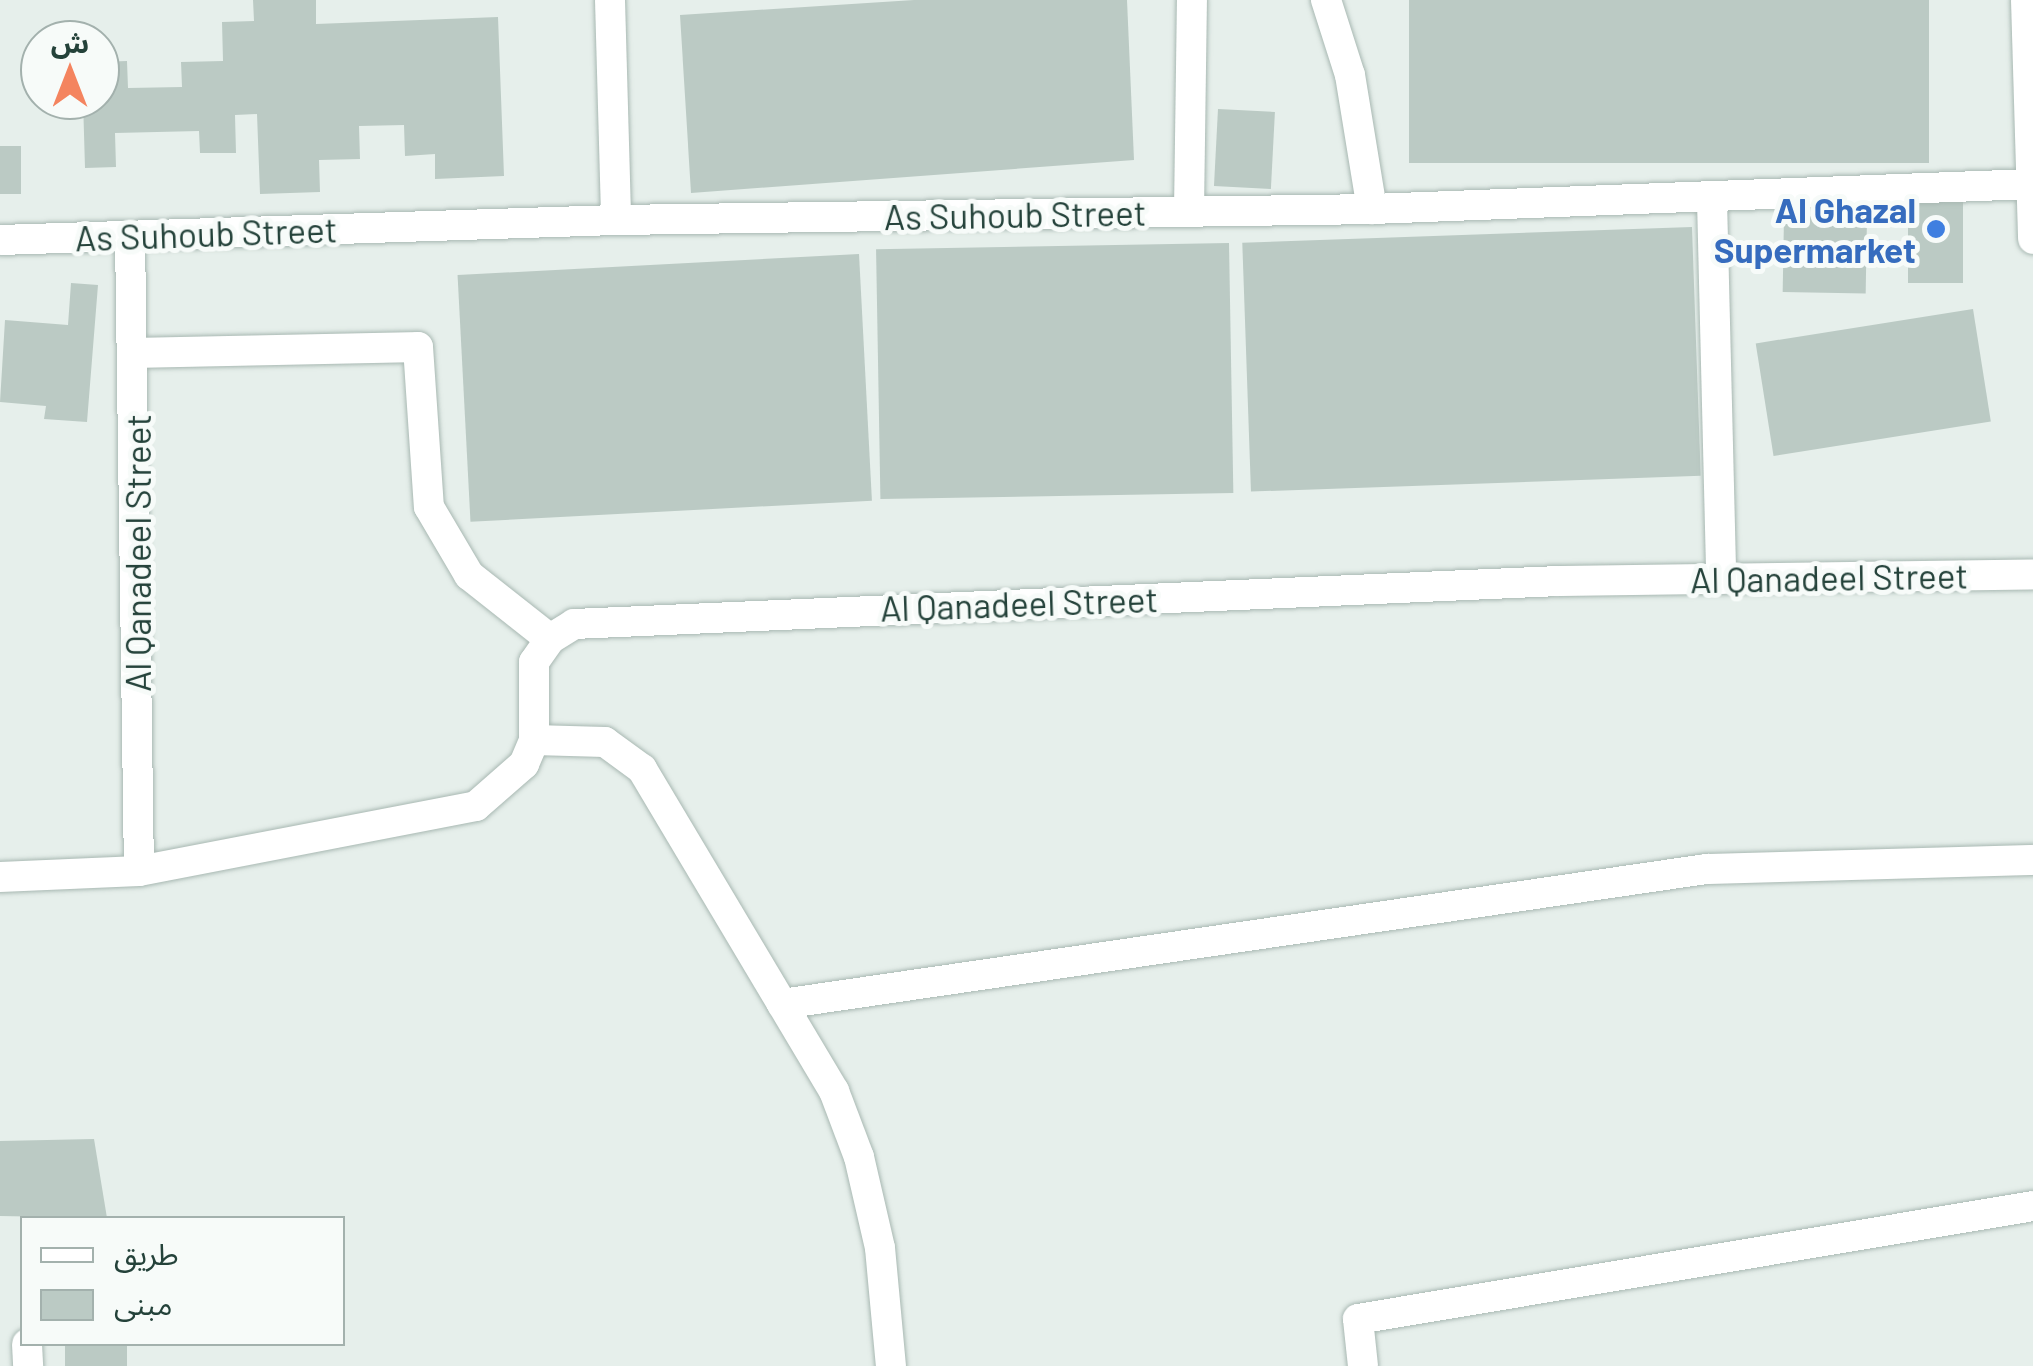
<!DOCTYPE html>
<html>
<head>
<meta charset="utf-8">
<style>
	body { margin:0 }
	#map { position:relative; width:2033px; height:1366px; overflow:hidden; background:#e6efeb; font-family:Barlow,"Noto Sans Arabic",sans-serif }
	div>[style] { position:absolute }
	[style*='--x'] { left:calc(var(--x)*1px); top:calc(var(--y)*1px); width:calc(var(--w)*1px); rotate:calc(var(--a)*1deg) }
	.building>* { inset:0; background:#bbcac4; transform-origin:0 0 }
	.roads { filter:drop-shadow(0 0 2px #a8b8b2) drop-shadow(0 0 2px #a8b8b2) }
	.minor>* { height:30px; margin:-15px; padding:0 15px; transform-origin:15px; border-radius:15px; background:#fff }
	.dots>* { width:28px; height:28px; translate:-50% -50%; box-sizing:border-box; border:5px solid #f7fbf9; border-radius:50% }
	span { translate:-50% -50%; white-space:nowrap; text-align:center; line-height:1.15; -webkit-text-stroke:10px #f7fbf9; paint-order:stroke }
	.shop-label { font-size:35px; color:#366cbe; font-weight:700 }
	.right { translate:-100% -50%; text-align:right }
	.street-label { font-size:35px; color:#24423a }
	.legend { position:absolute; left:20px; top:1216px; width:325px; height:130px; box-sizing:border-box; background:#f7fbf9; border:2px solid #a3b1ad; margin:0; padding:12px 18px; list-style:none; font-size:30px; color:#24423a }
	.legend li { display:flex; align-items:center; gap:20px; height:50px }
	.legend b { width:50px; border:2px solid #a3b1ad }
	.north { position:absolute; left:20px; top:20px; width:100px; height:100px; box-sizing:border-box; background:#f7fbf9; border:2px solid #a3b1ad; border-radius:50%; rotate:0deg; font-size:28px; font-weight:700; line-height:40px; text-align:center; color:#24423a }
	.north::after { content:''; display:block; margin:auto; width:35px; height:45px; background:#f4845f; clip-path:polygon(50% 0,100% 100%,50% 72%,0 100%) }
</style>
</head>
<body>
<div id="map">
	<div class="building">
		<i style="clip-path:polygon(253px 0,316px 0,316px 24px,498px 17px,504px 176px,435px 179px,435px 154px,405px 156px,404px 125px,359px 126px,360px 159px,319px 160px,320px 192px,260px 194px,257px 114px,235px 115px,236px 153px,200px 153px,199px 131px,115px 133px,116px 167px,85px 168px,83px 100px,100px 100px,100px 62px,127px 61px,128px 88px,182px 87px,181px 62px,223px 61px,222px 22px,254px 21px)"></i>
		<i style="clip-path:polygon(1127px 0,1134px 160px,691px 193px,680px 15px,914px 0)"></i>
		<i style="left:1409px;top:0;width:520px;height:163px"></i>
		<i style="left:1218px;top:109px;width:57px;height:77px;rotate:3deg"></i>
		<i style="left:0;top:146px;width:21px;height:48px"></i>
		<i style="left:1908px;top:202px;width:55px;height:81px"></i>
		<i style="left:1784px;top:216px;width:83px;height:76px;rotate:1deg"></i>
		<i style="left:1692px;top:227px;width:249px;height:450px;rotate:88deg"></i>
		<i style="left:1229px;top:243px;width:250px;height:353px;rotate:89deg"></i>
		<i style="left:859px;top:254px;width:247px;height:402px;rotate:87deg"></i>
		<i style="clip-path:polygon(71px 283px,98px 285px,87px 422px,44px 419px,46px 406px,0 402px,5px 320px,68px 325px)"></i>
		<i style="left:1973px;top:309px;width:114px;height:220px;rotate:81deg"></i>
		<i style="clip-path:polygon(94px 1139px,107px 1218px,0 1216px,0 1141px)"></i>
		<i style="left:65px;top:1344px;width:62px;height:22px"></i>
	</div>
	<div class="roads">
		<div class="minor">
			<i style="--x:610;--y:0;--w:220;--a:88.4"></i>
			<i style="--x:1326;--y:0;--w:79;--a:72.3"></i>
			<i style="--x:1350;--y:75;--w:136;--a:80.7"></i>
			<i style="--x:2026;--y:0;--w:239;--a:88.3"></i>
			<i style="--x:1712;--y:200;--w:379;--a:88.6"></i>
			<i style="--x:1189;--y:211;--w:211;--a:-89.2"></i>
			<i style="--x:130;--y:236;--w:635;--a:89.19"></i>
			<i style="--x:0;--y:240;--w:616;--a:-1.86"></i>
			<i style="--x:616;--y:220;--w:756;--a:-0.83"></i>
			<i style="--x:1372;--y:209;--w:659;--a:-2.17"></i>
			<i style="--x:135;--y:353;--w:283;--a:-1.2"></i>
			<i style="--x:418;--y:347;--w:160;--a:86.1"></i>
			<i style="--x:429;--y:507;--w:79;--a:59.5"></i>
			<i style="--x:469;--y:575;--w:103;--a:38.3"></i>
			<i style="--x:534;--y:740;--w:71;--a:1.6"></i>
			<i style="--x:605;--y:742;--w:46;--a:36.1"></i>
			<i style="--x:642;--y:769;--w:375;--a:59.2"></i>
			<i style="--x:834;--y:1091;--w:71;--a:69.3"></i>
			<i style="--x:859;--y:1157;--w:93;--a:77"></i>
			<i style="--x:880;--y:1248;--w:119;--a:84.7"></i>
			<i style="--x:0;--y:877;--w:139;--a:-2.5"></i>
			<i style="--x:139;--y:871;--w:343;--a:-10.9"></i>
			<i style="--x:476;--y:806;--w:64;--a:-41.2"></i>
			<i style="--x:524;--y:764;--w:26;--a:-67"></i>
			<i style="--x:534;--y:740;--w:78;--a:-90"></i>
			<i style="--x:534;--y:662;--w:28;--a:-55"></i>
			<i style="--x:550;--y:639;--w:28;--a:-32"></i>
			<i style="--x:574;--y:624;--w:985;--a:-2.5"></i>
			<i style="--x:1558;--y:581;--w:475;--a:-0.8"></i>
			<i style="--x:782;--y:1004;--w:934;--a:-8.31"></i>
			<i style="--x:1706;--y:869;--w:327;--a:-1.6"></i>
			<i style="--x:27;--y:1344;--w:22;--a:87"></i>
			<i style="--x:1363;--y:1366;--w:47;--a:-96.1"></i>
			<i style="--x:1358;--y:1319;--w:684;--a:-9.5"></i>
		</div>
	</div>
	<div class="dots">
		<i style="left:1936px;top:229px;background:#3f7fe0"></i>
	</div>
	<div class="shop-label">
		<span class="right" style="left:1916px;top:229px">Al Ghazal<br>Supermarket</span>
	</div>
	<div class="street-label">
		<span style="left:1015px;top:214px;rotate:-1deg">As Suhoub Street</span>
		<span style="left:206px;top:233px;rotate:-2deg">As Suhoub Street</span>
		<span style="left:137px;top:553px;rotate:-90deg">Al Qanadeel Street</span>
		<span style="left:1829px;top:577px;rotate:-1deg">Al Qanadeel Street</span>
		<span style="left:1019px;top:603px;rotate:-2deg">Al Qanadeel Street</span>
	</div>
	<ul class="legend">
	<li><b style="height:12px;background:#fff"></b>طريق</li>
	<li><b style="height:28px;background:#bbcac4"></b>مبنى</li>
	</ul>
	<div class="north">ش</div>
</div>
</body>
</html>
